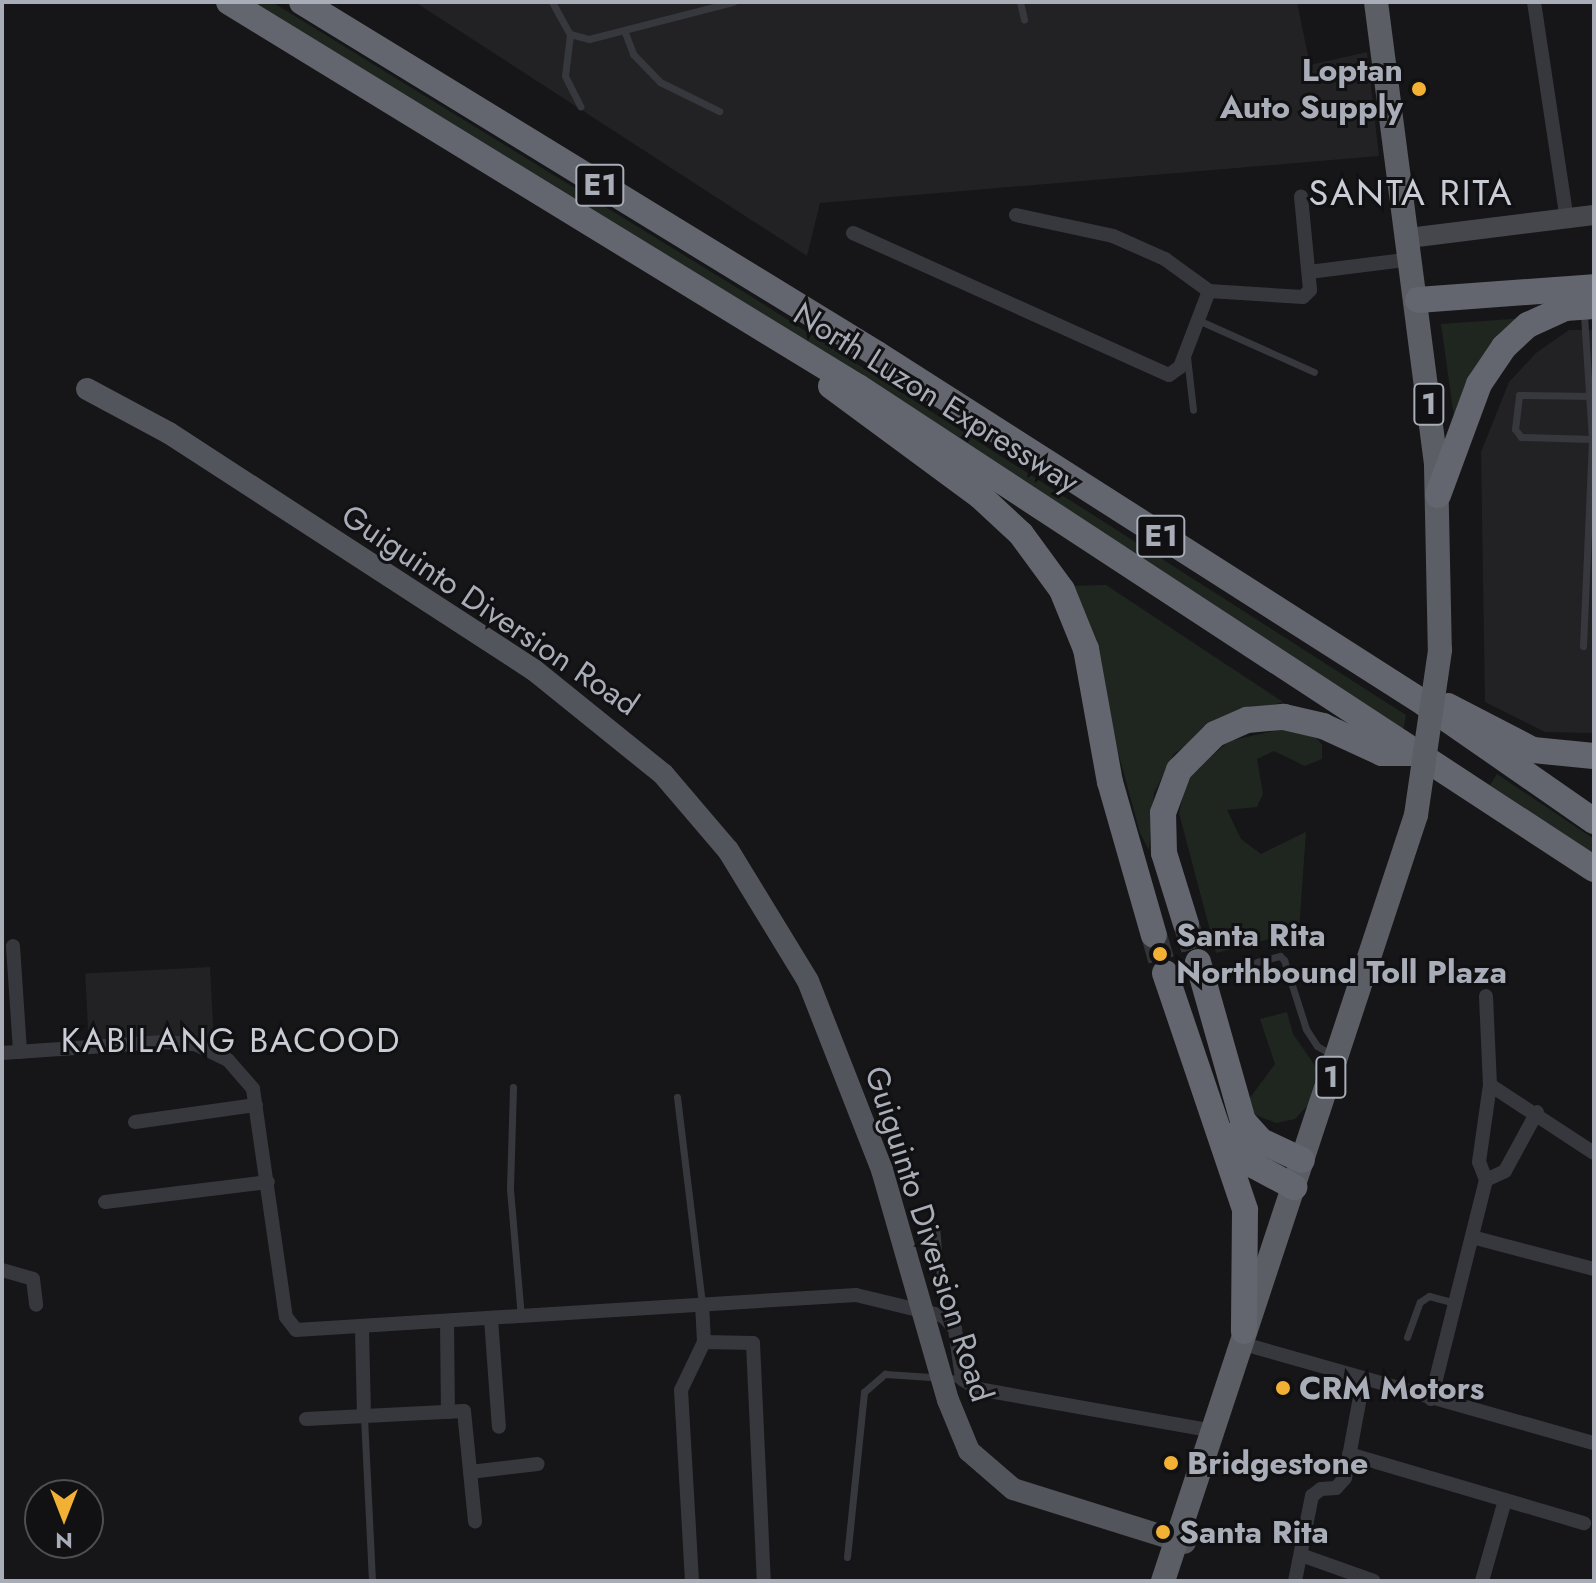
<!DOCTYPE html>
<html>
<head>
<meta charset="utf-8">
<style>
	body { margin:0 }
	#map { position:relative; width:1596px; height:1583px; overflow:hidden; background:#161618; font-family:Jost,sans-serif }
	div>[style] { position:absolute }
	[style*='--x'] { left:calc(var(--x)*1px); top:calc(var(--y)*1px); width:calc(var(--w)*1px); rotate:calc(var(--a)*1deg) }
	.built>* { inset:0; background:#222225; transform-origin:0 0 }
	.green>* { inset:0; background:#1e261f }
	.motorway-tunnel>* { height:26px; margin-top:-13px; transform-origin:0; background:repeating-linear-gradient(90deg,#333438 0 26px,transparent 0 39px) }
	.service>* { height:7px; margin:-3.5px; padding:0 3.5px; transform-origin:3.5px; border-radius:3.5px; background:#37383d }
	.minor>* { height:14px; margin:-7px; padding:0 7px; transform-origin:7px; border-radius:7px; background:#37383d }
	.secondary>* { height:20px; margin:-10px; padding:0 10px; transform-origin:10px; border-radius:10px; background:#45474d }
	.primary>* { height:22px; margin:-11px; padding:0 11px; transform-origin:11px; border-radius:11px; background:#53555c }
	.trunk>* { height:24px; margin:-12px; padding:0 12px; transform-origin:12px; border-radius:12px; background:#5b5e65 }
	.motorway>* { height:26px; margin:-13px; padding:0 13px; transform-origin:13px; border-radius:13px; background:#63666e }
	.trunk-bridge>* { height:24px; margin:-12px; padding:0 12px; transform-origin:12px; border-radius:12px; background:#5b5e65 }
	.dots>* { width:22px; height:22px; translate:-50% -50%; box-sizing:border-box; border:4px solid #111113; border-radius:50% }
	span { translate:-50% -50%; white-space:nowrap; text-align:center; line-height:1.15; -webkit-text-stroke:6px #111113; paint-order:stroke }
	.shield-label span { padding:2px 6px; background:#111113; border:2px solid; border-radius:6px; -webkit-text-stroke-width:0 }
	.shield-label { font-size:30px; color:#a8adb8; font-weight:700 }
	.poi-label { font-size:32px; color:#a8adb8; font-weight:700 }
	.right { translate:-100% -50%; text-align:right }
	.left { translate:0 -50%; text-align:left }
	.street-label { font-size:32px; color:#a8adb8 }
	.neighbourhood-label { font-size:34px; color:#c9ccd4; letter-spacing:2px }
	.quarter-label { font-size:36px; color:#c9ccd4; letter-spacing:2px }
	.frame { position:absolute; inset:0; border:4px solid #a8adb8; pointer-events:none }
	.north { position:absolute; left:24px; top:1479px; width:80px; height:80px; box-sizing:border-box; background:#111113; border:2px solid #4d4f55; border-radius:50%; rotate:180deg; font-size:22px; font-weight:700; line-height:32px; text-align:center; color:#a8adb8 }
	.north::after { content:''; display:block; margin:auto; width:28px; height:36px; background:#f2b134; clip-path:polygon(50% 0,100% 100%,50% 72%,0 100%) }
</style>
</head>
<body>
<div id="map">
	<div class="built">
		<i style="clip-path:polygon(415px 2px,1297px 2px,1310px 65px,1367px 52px,1379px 156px,820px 203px,807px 256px)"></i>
		<i style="clip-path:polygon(1569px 330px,1594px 330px,1594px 733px,1545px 732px,1485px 702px,1481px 452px,1509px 382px,1536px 353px)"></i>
		<i style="left:210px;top:967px;width:69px;height:125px;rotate:87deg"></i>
	</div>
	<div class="green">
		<i style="clip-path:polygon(236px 2px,272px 2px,757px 300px,1406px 715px,1403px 731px)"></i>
		<i style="clip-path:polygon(1527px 318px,1454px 417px,1441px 324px)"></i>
		<i style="clip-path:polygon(1106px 585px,1283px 702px,1222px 719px,1174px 754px,1154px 793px,1149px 850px,1140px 833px,1073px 586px)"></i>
		<i style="clip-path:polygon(1282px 729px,1311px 731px,1322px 745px,1322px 759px,1305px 766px,1274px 751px,1257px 759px,1263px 794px,1257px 807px,1227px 810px,1241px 839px,1261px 854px,1306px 832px,1299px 931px,1216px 953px,1179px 813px,1187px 778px,1229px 741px)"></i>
		<i style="clip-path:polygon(1497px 774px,1594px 839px,1594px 858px,1490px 785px)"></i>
		<i style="clip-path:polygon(1287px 1012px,1293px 1034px,1318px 1070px,1308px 1105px,1295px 1119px,1276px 1123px,1253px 1114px,1249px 1099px,1275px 1064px,1260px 1019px)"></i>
	</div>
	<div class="motorway-tunnel">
		<i style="--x:1186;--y:924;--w:40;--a:72"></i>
		<i style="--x:1154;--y:935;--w:40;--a:74"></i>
	</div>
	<div class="service">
		<i style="--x:552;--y:2;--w:37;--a:61"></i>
		<i style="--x:570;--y:34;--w:20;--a:15"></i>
		<i style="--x:589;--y:39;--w:149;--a:-14.4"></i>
		<i style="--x:1020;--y:2;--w:18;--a:77"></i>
		<i style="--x:624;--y:30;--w:26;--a:69"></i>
		<i style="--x:633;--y:54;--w:39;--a:46"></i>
		<i style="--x:660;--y:82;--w:66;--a:26.2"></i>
		<i style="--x:570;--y:34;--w:42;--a:96.8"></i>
		<i style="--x:565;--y:76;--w:34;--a:63"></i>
		<i style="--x:1198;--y:320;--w:127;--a:24.1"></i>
		<i style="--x:1187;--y:357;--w:53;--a:83.5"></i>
		<i style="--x:1592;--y:439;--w:71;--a:-178.4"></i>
		<i style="--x:1521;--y:437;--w:10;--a:-127"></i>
		<i style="--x:1515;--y:429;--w:34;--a:-83"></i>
		<i style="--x:1519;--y:395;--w:75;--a:0.8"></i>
		<i style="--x:1583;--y:646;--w:207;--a:-87.5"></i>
		<i style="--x:1592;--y:439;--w:125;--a:-93.7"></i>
		<i style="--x:1257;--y:962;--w:24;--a:-15"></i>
		<i style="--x:1280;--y:956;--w:6;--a:45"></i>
		<i style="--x:1284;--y:960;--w:72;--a:72.3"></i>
		<i style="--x:1306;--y:1029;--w:20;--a:57"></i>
		<i style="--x:1317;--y:1046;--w:20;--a:30"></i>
		<i style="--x:513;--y:1087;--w:102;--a:91.7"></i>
		<i style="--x:510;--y:1189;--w:128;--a:85.1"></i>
		<i style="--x:677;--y:1097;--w:209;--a:83.1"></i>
		<i style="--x:936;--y:1225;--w:91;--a:85.6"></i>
		<i style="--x:1407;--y:1337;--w:37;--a:-70"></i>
		<i style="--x:1420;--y:1302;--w:11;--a:-34"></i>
		<i style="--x:1429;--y:1296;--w:28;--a:15"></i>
		<i style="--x:364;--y:1417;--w:164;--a:87.2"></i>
		<i style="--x:847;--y:1557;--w:166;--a:-84.1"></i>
		<i style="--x:864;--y:1392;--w:28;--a:-41"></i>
		<i style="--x:885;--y:1374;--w:77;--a:3.7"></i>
	</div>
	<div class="minor">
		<i style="--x:1534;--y:2;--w:219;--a:81.4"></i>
		<i style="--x:1016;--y:215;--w:99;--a:12.2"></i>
		<i style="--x:1113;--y:236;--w:57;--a:23.9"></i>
		<i style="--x:1165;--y:259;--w:54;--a:36"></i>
		<i style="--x:853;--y:233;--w:346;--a:24.2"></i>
		<i style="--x:1169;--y:375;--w:14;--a:-36"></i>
		<i style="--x:1180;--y:367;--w:81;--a:-69.1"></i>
		<i style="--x:1209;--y:291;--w:94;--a:3.7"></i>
		<i style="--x:1303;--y:297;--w:10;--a:-45"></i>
		<i style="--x:1310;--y:290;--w:94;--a:-95.5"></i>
		<i style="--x:1309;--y:272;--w:104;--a:-7.2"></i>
		<i style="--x:13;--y:946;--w:106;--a:86.2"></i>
		<i style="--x:2;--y:1053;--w:161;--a:-3.9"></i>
		<i style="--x:163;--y:1042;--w:32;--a:4"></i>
		<i style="--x:195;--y:1044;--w:37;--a:26"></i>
		<i style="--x:228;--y:1060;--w:38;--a:49"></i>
		<i style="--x:253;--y:1089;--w:230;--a:81.8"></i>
		<i style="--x:286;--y:1317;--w:16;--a:52"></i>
		<i style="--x:296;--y:1330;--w:561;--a:-3.58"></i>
		<i style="--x:856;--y:1295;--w:89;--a:13.6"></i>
		<i style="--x:943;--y:1316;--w:18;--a:47"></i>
		<i style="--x:955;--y:1329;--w:50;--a:82"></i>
		<i style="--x:962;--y:1379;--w:19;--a:32"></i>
		<i style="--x:978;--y:1389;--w:239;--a:10.1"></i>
		<i style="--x:1490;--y:1085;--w:124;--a:33.2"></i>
		<i style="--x:135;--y:1122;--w:122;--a:-8"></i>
		<i style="--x:1486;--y:1180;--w:21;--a:-25"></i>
		<i style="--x:1505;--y:1171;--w:67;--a:-61.5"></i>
		<i style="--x:105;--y:1202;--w:164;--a:-7"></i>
		<i style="--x:1472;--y:1237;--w:126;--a:14.7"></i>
		<i style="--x:2;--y:1270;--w:32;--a:16"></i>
		<i style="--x:33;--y:1279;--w:26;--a:83"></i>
		<i style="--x:491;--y:1319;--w:108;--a:85.8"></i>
		<i style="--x:447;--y:1322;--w:90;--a:89.4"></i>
		<i style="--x:362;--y:1328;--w:89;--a:88.7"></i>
		<i style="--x:704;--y:1342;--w:49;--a:1.2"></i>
		<i style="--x:753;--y:1343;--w:238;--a:87.4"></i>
		<i style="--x:1240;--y:1343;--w:368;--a:15.8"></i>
		<i style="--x:1431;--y:1399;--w:226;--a:-75.9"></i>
		<i style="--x:1486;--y:1180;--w:19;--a:-111"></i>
		<i style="--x:1479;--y:1162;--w:78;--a:-81.9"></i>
		<i style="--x:1490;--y:1085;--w:89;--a:-92.6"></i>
		<i style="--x:306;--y:1419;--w:158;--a:-2.9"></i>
		<i style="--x:464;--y:1411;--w:111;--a:84.3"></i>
		<i style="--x:1349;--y:1454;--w:245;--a:16.4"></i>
		<i style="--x:470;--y:1472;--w:68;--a:-6.7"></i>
		<i style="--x:1301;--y:1555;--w:77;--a:19.6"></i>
		<i style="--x:692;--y:1581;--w:191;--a:-93.3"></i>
		<i style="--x:681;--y:1390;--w:53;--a:-64.4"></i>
		<i style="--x:704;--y:1342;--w:37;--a:-93"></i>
		<i style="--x:1295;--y:1581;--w:87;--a:-78.7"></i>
		<i style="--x:1312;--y:1496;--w:11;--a:-38"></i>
		<i style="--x:1321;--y:1489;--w:15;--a:-4"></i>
		<i style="--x:1336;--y:1488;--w:13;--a:-48"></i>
		<i style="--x:1345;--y:1478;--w:99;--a:-79.5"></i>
		<i style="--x:1482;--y:1581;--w:84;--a:-74.1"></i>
	</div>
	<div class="secondary">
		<i style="--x:1409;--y:238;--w:186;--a:-7.1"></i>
	</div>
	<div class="primary">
		<i style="--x:87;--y:389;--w:93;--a:28.2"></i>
		<i style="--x:169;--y:433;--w:435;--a:33"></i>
		<i style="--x:534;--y:670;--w:166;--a:38.9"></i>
		<i style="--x:663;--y:774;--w:100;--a:49.5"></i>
		<i style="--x:728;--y:850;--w:153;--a:58.6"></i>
		<i style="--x:808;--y:981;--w:203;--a:68.6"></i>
		<i style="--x:882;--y:1170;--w:239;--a:74"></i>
		<i style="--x:948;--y:1400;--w:55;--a:67.6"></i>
		<i style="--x:969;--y:1451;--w:58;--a:40.8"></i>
		<i style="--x:1013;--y:1489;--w:180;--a:17.4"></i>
	</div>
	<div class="trunk">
		<i style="--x:1376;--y:2;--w:468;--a:82.6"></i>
		<i style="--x:1436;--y:466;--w:184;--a:88.8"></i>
		<i style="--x:1163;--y:1581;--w:807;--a:-71.72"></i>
	</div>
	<div class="motorway">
		<i style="--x:229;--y:2;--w:737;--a:31.47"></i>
		<i style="--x:858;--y:387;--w:880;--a:33.22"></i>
		<i style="--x:302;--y:2;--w:674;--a:31.47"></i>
		<i style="--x:877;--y:354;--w:649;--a:32.54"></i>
		<i style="--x:1424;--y:703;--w:207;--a:34.8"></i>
		<i style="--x:1418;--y:300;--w:176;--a:-4.2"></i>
		<i style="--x:831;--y:386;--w:184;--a:36.4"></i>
		<i style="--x:979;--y:495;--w:57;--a:42.9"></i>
		<i style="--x:1021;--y:534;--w:69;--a:53.8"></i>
		<i style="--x:1062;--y:590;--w:64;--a:67.9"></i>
		<i style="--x:1086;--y:649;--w:135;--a:79.8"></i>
		<i style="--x:1110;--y:782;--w:159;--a:74"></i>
		<i style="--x:1438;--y:495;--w:118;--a:-69.7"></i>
		<i style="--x:1479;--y:384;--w:45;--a:-56"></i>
		<i style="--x:1504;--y:347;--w:33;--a:-43"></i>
		<i style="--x:1528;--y:325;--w:41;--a:-24.7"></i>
		<i style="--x:1565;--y:308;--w:29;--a:-4"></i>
		<i style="--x:1448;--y:706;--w:96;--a:27.4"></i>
		<i style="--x:1533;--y:750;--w:61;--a:5.6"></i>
		<i style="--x:1186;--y:924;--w:74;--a:-107.2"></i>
		<i style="--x:1164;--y:853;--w:40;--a:-91.4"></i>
		<i style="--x:1163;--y:813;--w:46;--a:-69.6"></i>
		<i style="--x:1179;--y:770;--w:51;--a:-45"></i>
		<i style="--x:1215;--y:734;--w:35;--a:-24"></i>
		<i style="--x:1247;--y:720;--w:37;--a:-5"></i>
		<i style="--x:1284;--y:717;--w:40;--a:13"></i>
		<i style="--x:1323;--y:726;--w:65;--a:24.6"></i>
		<i style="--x:1382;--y:753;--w:41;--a:0"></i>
		<i style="--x:1198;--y:962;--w:165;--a:74.2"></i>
		<i style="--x:1243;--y:1121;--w:27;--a:48"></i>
		<i style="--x:1261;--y:1141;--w:45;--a:24.9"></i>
		<i style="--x:1165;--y:973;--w:250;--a:71.3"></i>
		<i style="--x:1245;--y:1210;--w:121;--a:90.5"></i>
		<i style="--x:1223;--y:1134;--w:43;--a:45.9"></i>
		<i style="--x:1253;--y:1165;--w:47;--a:28.2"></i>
	</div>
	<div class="trunk-bridge">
		<i style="--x:1416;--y:815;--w:167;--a:-81.7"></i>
	</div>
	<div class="dots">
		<i style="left:1419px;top:89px;background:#f2b134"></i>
		<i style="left:1160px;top:954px;background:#f2b134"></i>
		<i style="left:1283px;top:1388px;background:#f2b134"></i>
		<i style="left:1171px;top:1463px;background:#f2b134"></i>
		<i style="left:1163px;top:1532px;background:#f2b134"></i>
	</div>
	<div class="shield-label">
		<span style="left:600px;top:185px">E1</span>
		<span style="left:1429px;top:404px">1</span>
		<span style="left:1161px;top:536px">E1</span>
		<span style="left:1331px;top:1077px">1</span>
	</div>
	<div class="poi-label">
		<span class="right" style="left:1403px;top:89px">Loptan<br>Auto Supply</span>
		<span class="left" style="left:1176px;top:954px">Santa Rita<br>Northbound Toll Plaza</span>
		<span class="left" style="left:1299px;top:1388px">CRM Motors</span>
		<span class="left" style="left:1187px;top:1463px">Bridgestone</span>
		<span class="left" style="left:1179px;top:1532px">Santa Rita</span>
	</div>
	<div class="street-label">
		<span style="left:936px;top:398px;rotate:32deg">North Luzon Expressway</span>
		<span style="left:490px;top:610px;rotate:34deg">Guiguinto Diversion Road</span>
		<span style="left:929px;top:1234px;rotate:72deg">Guiguinto Diversion Road</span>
	</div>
	<div class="neighbourhood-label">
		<span style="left:231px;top:1041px">KABILANG BACOOD</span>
	</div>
	<div class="quarter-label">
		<span style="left:1411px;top:193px">SANTA RITA</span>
	</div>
	<div class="frame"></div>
	<div class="north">N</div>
</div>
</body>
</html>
